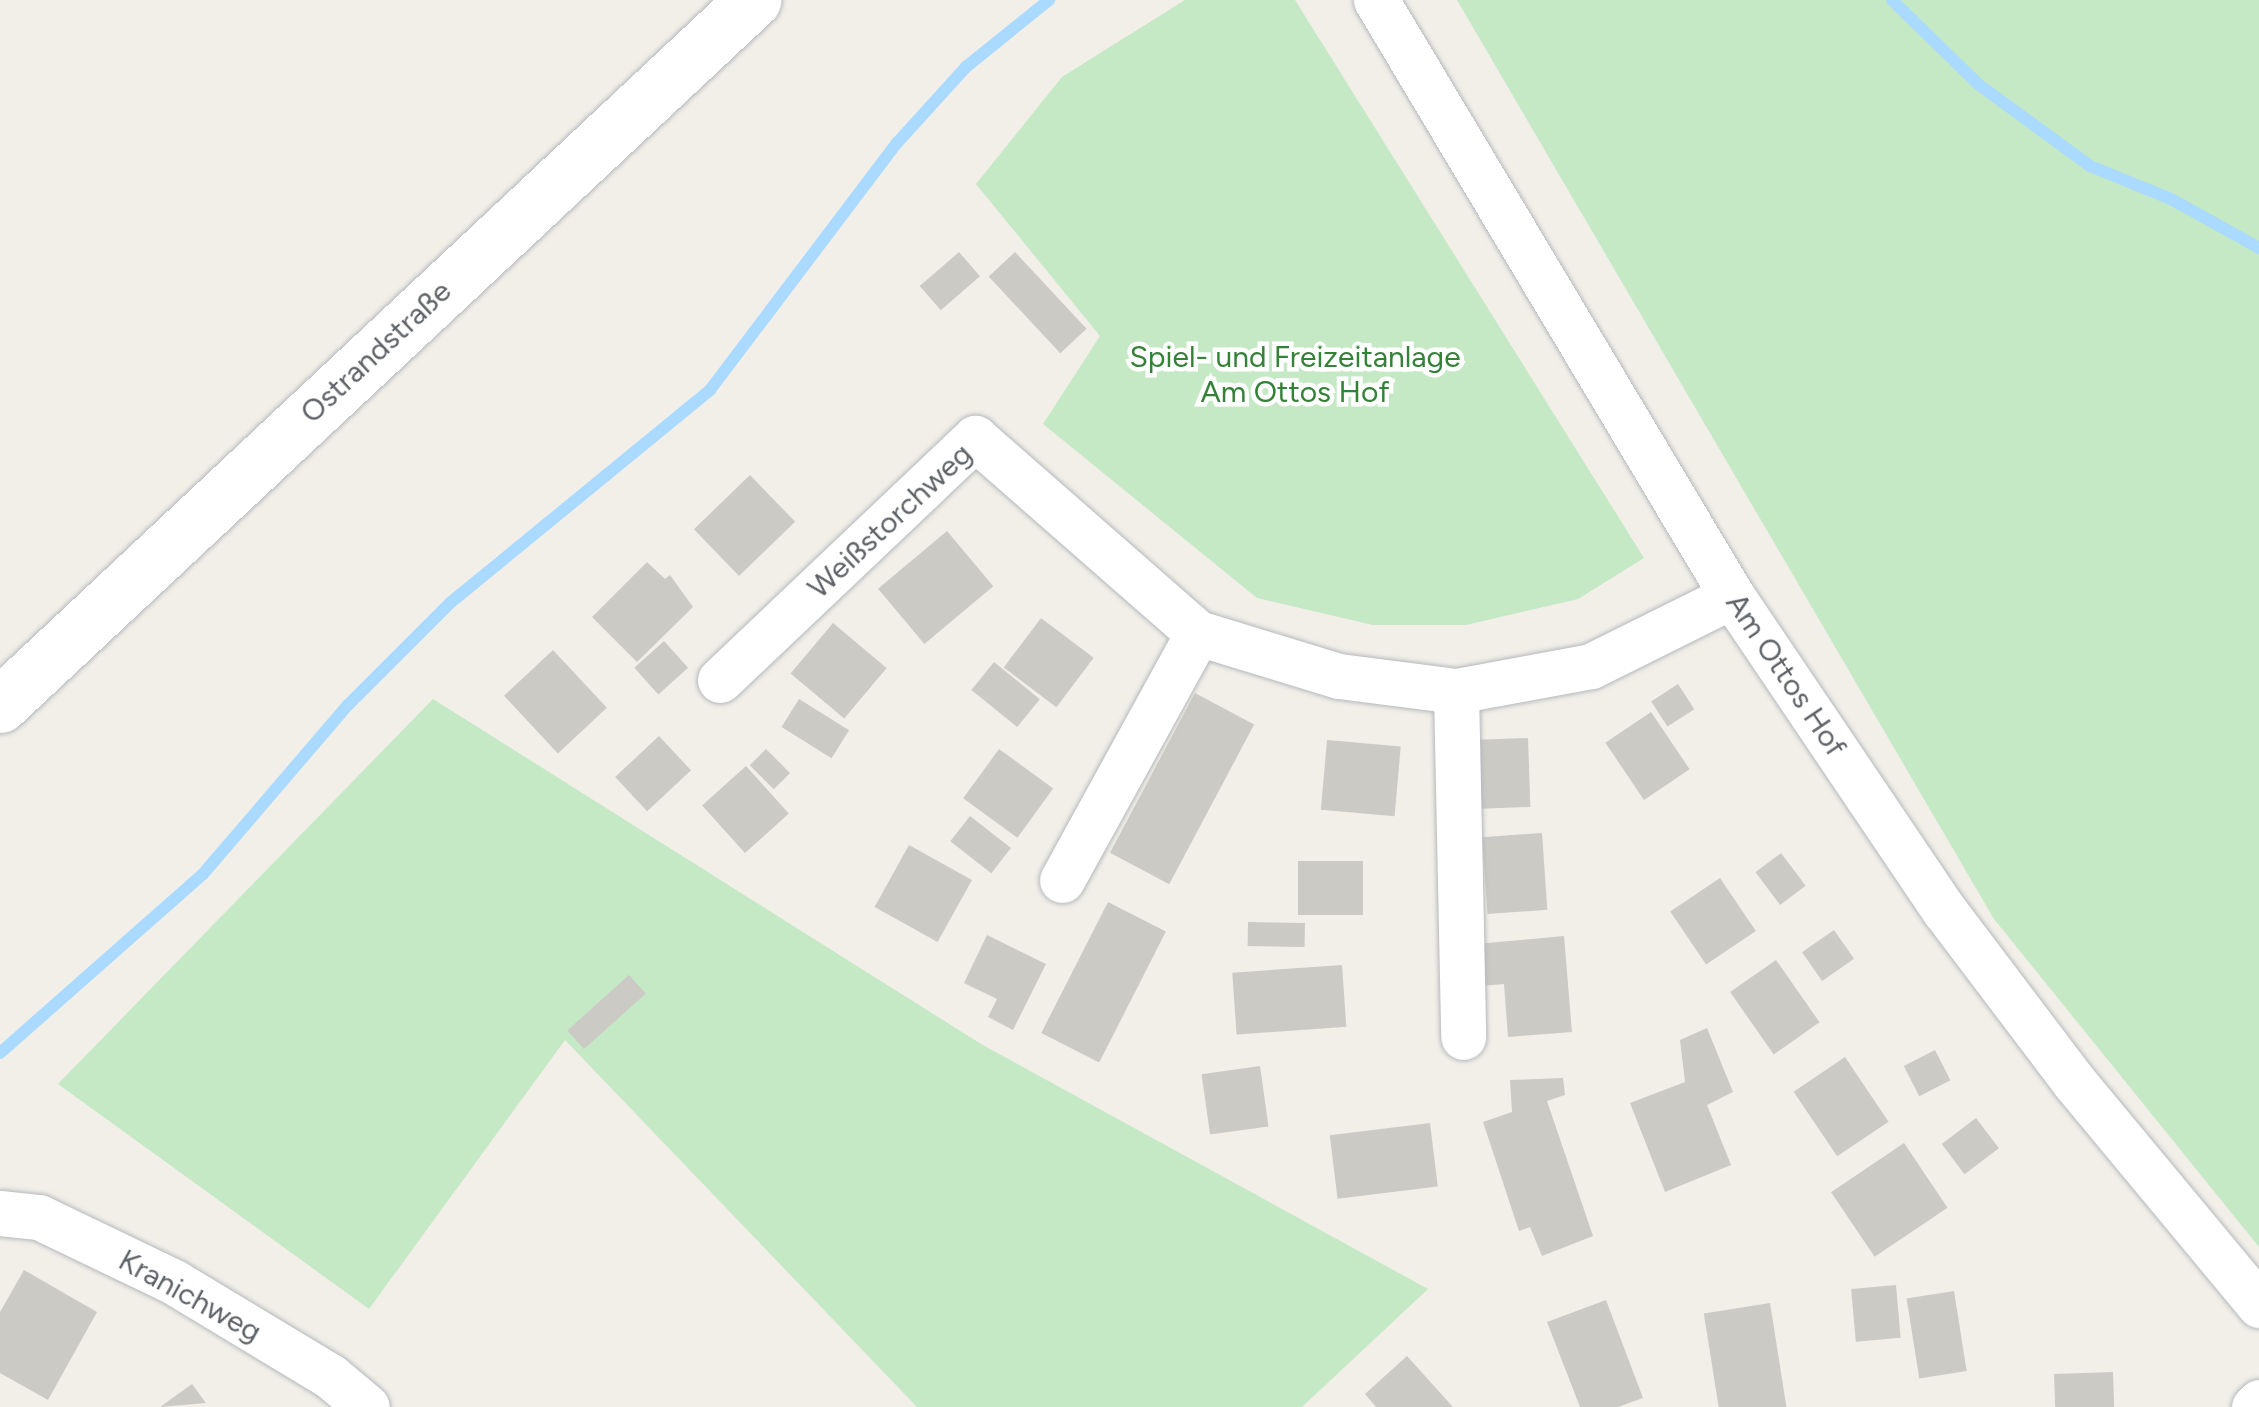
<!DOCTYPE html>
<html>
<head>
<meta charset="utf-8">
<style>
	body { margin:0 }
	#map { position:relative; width:2259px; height:1407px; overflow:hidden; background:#f1efe8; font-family:Figtree,sans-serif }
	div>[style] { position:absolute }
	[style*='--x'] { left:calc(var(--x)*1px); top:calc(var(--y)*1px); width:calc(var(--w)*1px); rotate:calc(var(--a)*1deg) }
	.green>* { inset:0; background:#c5e8c5 }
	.stream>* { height:12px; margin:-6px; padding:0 6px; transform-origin:6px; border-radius:6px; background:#aadaff }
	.building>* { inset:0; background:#cccac5; transform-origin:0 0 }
	.roads { filter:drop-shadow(0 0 2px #b5b8bc) drop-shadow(0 0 2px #b5b8bc) }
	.street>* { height:45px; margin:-22.5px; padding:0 22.5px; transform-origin:22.5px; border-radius:22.5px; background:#fff }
	.secondary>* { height:55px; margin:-27.5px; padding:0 27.5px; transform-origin:27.5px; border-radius:27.5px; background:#fff }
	span { translate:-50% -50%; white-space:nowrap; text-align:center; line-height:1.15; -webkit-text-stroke:9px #fff; paint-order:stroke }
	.street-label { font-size:30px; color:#5f6368 }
	.park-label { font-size:30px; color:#348238 }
</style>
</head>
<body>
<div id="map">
	<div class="green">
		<i style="clip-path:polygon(1185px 0,1295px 0,1644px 558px,1578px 599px,1466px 625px,1373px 625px,1257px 598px,1043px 424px,1100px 336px,976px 184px,1062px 77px)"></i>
		<i style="clip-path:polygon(1457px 0,2259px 0,2259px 1247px,1994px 919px)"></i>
		<i style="clip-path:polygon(433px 699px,981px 1044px,1428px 1289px,1302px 1407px,917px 1407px,565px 1040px,369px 1309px,58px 1084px)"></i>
	</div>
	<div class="stream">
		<i style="--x:1892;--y:0;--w:120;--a:44.3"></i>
		<i style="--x:1978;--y:84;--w:139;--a:36.2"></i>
		<i style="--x:2090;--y:166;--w:87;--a:22.2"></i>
		<i style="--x:2171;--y:199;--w:101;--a:29.1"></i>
		<i style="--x:0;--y:1053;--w:271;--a:-41.4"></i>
		<i style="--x:203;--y:874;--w:223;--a:-49.4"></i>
		<i style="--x:348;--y:705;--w:144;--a:-45"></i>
		<i style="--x:450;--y:603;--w:336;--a:-39.3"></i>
		<i style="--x:710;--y:390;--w:310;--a:-52.9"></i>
		<i style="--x:897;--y:143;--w:103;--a:-47.8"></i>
		<i style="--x:966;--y:67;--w:107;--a:-38.9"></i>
	</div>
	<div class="building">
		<i style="left:959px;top:252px;width:32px;height:52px;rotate:49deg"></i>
		<i style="left:1015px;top:252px;width:105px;height:36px;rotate:47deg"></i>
		<i style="left:750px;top:475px;width:65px;height:78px;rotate:46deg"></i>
		<i style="left:947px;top:531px;width:72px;height:90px;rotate:50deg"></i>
		<i style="clip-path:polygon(647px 562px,665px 579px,670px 575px,693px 607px,637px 662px,592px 617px)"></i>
		<i style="left:1041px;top:618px;width:66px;height:62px;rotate:37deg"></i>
		<i style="left:833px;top:623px;width:70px;height:66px;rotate:40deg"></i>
		<i style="left:664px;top:641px;width:36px;height:40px;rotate:48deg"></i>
		<i style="left:553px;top:650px;width:79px;height:67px;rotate:47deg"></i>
		<i style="left:994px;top:662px;width:59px;height:36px;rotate:39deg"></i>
		<i style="left:1678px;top:684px;width:30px;height:32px;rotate:57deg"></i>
		<i style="left:1195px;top:693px;width:67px;height:181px;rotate:28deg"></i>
		<i style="left:799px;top:699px;width:59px;height:33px;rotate:32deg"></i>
		<i style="left:1651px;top:712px;width:69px;height:55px;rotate:56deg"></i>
		<i style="left:659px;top:736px;width:47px;height:60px;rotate:47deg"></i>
		<i style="left:1528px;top:738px;width:69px;height:57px;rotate:88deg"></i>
		<i style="left:1327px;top:740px;width:74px;height:70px;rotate:5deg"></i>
		<i style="left:766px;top:749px;width:34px;height:23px;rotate:45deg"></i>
		<i style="left:999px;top:749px;width:67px;height:61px;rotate:36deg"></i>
		<i style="left:746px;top:766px;width:64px;height:59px;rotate:48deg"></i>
		<i style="left:970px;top:816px;width:52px;height:32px;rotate:38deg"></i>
		<i style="left:1542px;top:833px;width:77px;height:60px;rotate:86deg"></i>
		<i style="left:909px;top:845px;width:72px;height:71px;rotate:29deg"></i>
		<i style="left:1781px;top:853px;width:41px;height:32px;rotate:53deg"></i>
		<i style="left:1298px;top:861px;width:65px;height:54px"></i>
		<i style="left:1720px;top:878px;width:64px;height:60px;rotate:56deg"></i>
		<i style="left:1108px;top:902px;width:65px;height:147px;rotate:27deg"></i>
		<i style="left:1248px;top:922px;width:57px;height:24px;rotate:1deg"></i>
		<i style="left:1834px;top:930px;width:35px;height:39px;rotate:55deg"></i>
		<i style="clip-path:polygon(987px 935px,1046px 964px,1013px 1030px,988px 1017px,997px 999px,964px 983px)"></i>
		<i style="clip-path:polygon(1564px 936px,1572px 1032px,1508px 1037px,1504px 984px,1481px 986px,1477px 944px)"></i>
		<i style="left:1776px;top:960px;width:76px;height:56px;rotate:55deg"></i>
		<i style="left:1342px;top:965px;width:62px;height:110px;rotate:86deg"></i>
		<i style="left:629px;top:975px;width:25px;height:83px;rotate:48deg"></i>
		<i style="clip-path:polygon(1707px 1028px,1733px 1092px,1707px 1105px,1731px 1165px,1665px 1192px,1630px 1103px,1685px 1082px,1680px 1040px)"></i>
		<i style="left:1935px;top:1050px;width:34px;height:35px;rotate:63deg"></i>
		<i style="left:1845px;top:1057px;width:78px;height:62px;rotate:56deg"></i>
		<i style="left:1260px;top:1066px;width:61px;height:59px;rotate:82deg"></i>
		<i style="clip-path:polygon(1563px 1078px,1565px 1095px,1547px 1101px,1593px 1236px,1542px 1256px,1530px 1227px,1519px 1231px,1483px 1122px,1512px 1112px,1510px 1080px)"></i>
		<i style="left:1976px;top:1118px;width:38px;height:43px;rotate:53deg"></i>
		<i style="left:1430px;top:1123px;width:64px;height:101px;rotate:83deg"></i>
		<i style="left:1904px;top:1143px;width:78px;height:88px;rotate:56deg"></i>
		<i style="clip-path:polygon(24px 1270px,97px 1312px,48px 1400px,0 1373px,0 1312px)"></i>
		<i style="left:1896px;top:1285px;width:53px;height:45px;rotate:85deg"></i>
		<i style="left:1954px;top:1291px;width:81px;height:48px;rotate:81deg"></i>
		<i style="clip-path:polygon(1606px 1300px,1643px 1398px,1618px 1407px,1580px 1407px,1547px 1322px)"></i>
		<i style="left:1770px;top:1303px;width:105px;height:67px;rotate:81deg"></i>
		<i style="clip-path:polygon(1407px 1356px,1453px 1407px,1376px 1407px,1365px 1394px)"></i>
		<i style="left:2113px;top:1372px;width:35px;height:59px;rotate:88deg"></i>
		<i style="clip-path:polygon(192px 1384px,206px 1403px,160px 1407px)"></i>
	</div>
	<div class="roads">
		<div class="street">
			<i style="--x:1376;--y:0;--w:694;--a:59.15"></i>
			<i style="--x:1732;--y:596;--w:379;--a:56"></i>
			<i style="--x:1944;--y:910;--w:216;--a:52.9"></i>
			<i style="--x:2074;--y:1082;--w:290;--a:50.3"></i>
			<i style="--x:720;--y:680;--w:352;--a:-43.5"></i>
			<i style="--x:975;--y:438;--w:296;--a:41.2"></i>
			<i style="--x:1198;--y:633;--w:147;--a:17"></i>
			<i style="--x:1339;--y:676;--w:118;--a:7.3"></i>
			<i style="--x:1456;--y:691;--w:137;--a:-10.5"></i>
			<i style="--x:1591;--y:666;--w:157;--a:-26.4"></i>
			<i style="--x:1456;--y:691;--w:346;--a:88.8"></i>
			<i style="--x:1062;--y:880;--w:282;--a:-61.2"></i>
			<i style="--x:0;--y:1213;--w:39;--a:6"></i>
			<i style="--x:39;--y:1217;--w:150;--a:25.7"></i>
			<i style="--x:174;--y:1282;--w:182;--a:31.1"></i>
			<i style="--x:330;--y:1376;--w:48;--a:40"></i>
			<i style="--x:2254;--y:1407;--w:7;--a:-45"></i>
		</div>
		<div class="secondary">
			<i style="--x:0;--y:705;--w:1032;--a:-43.11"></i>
		</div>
	</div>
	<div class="street-label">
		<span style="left:376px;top:352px;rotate:-43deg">Ostrandstraße</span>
		<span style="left:890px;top:521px;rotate:-43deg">Weißstorchweg</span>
		<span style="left:1786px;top:675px;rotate:56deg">Am Ottos Hof</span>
		<span style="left:190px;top:1296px;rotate:29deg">Kranichweg</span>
	</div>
	<div class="park-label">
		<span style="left:1295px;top:374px">Spiel- und Freizeitanlage<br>Am Ottos Hof</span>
	</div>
</div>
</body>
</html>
